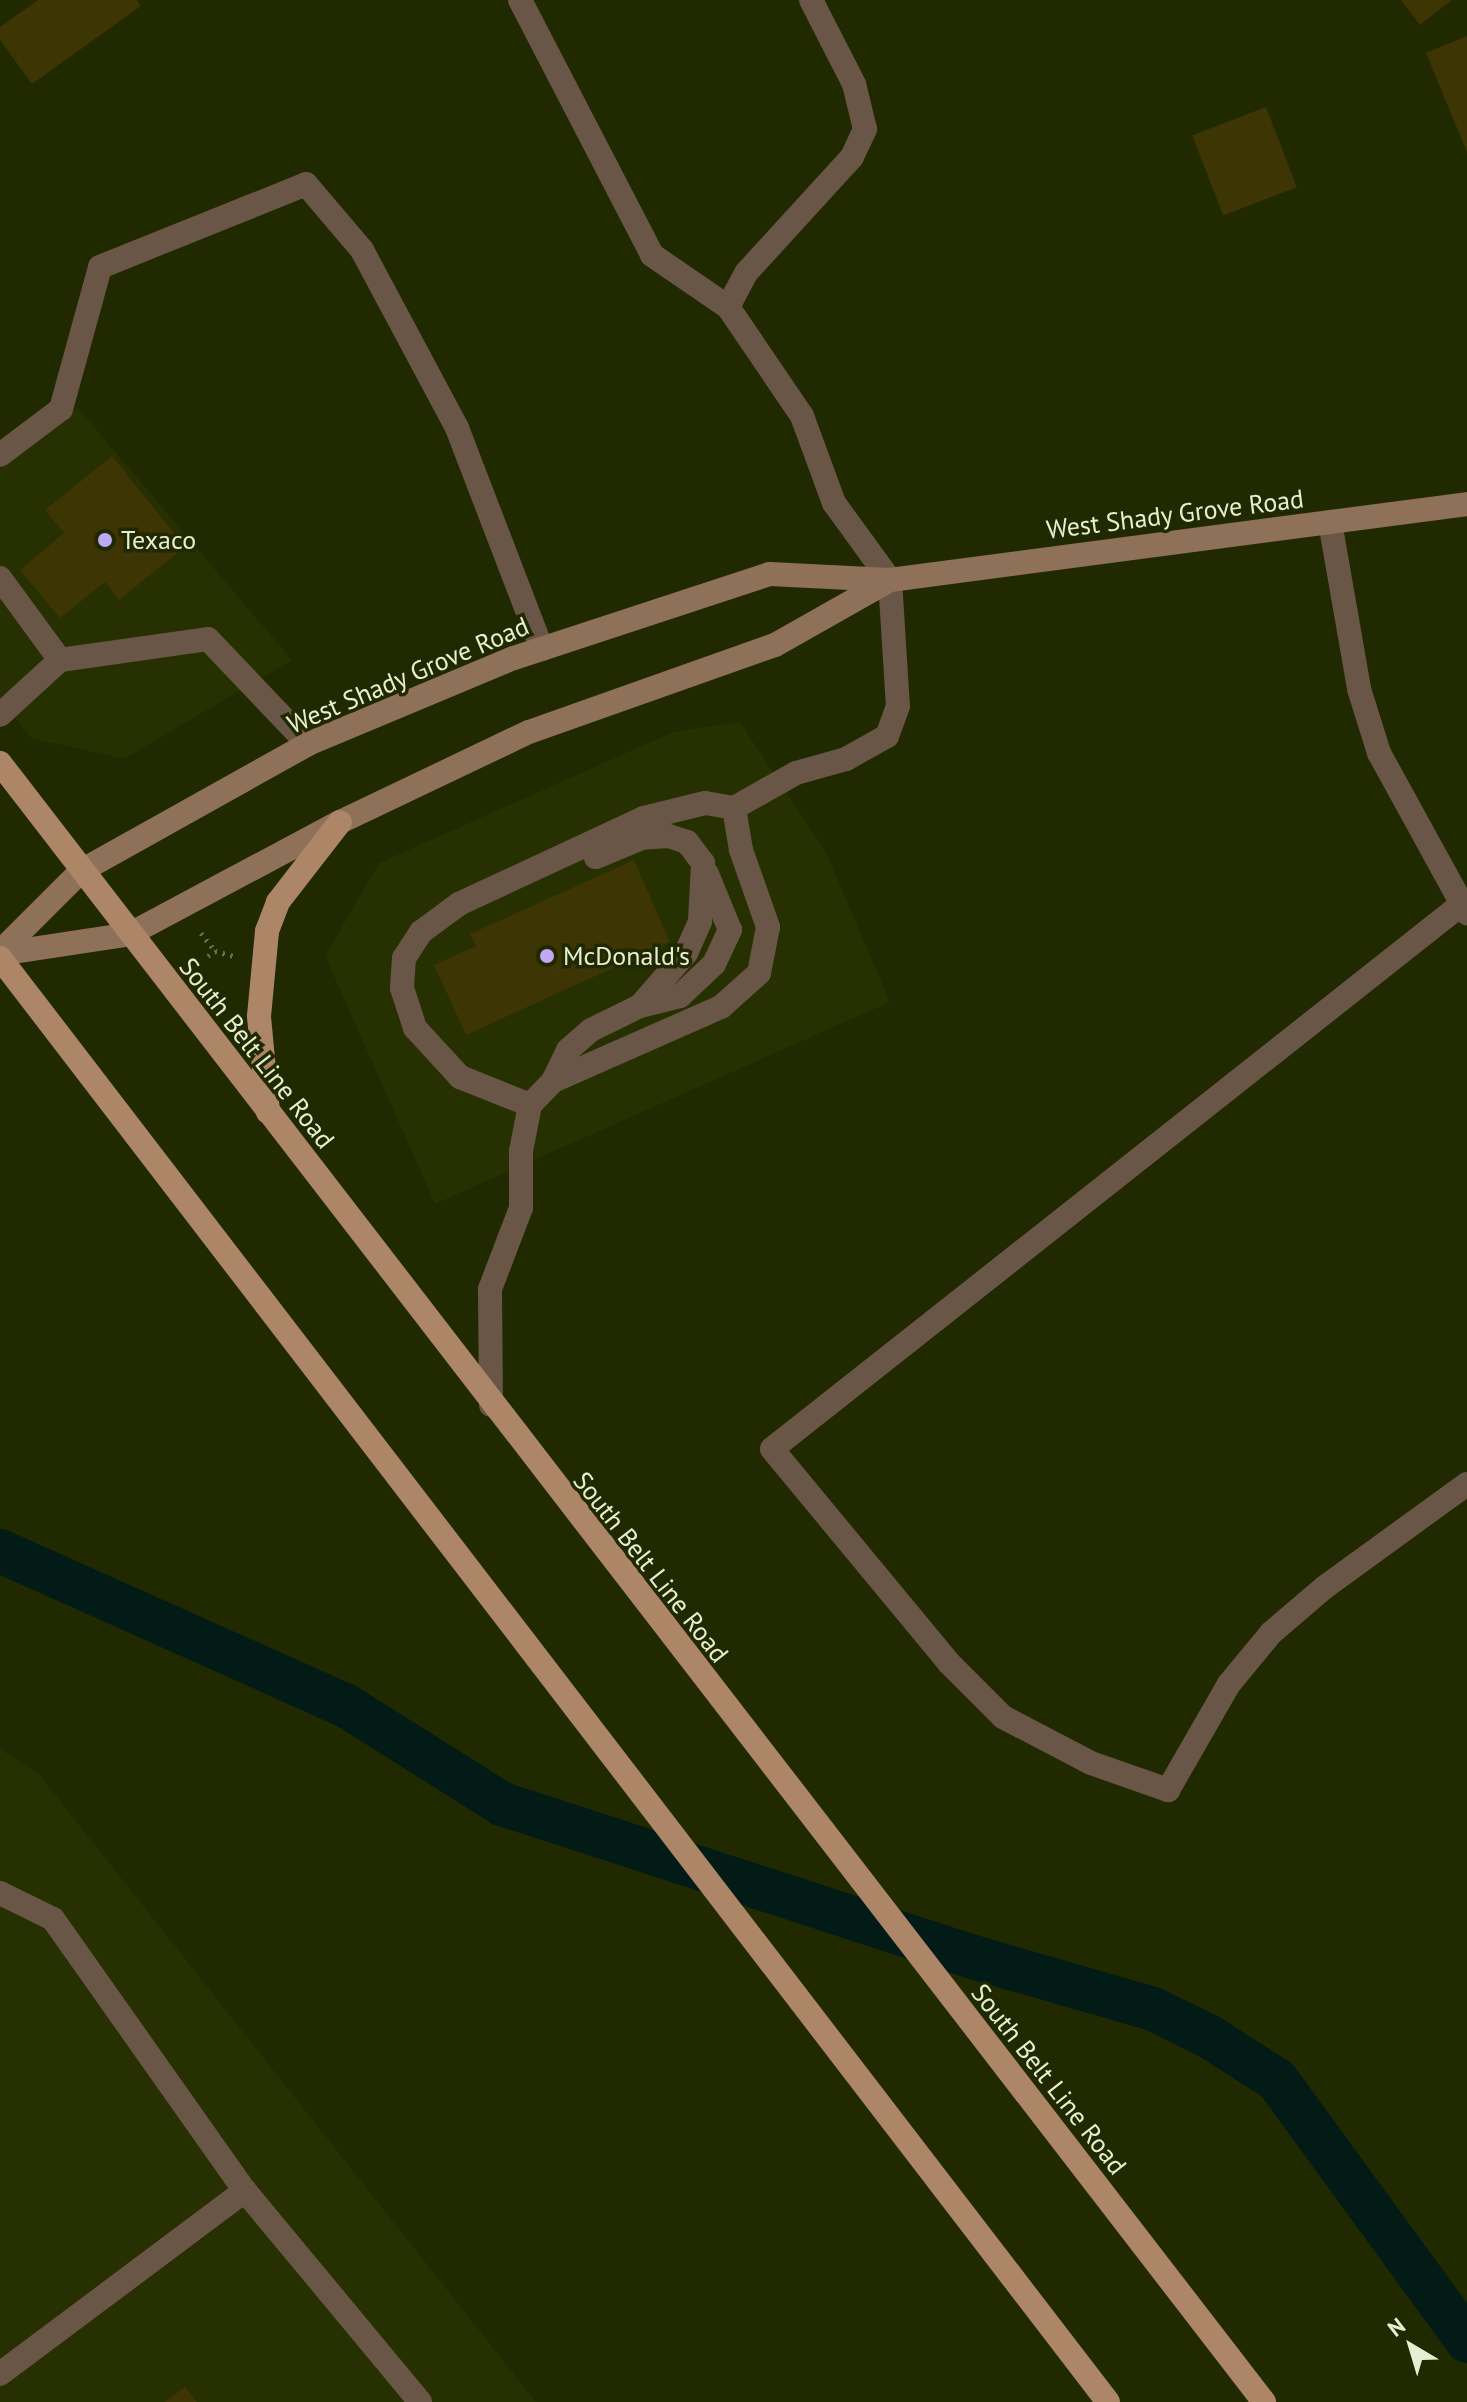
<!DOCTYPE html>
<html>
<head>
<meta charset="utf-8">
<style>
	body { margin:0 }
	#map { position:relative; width:1467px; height:2402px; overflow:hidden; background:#212901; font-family:"PT Sans",sans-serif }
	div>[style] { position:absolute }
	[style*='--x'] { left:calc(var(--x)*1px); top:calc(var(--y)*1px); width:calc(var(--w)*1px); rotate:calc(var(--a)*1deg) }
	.built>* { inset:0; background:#273000 }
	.canal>* { height:44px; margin:-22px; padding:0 22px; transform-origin:22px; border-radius:22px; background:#021b16 }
	.building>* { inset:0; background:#3d3503; transform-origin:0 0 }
	.path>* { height:5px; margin-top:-2.5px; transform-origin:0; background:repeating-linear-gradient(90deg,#6b734f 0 2px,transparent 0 8px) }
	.lane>* { height:24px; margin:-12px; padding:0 12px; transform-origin:12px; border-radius:12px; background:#695647 }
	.secondary>* { height:24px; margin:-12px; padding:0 12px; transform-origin:12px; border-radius:12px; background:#8f7159 }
	.primary>* { height:24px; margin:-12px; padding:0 12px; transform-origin:12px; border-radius:12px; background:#ad8667 }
	.dots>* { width:22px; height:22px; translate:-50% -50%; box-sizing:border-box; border:4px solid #212901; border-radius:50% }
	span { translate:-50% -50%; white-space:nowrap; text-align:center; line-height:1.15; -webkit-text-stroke:7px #212901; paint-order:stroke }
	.street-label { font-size:26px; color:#e7efd3 }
	.poi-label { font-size:26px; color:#e7efd3 }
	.left { translate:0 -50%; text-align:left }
	.north { position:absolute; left:1371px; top:2306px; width:80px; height:80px; -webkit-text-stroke:6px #212901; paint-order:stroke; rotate:322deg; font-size:22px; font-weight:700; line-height:32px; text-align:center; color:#e7efd3 }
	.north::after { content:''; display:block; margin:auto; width:28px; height:36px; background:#e7efd3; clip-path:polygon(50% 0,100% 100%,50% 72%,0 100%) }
</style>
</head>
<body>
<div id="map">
	<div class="built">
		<i style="clip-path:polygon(77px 407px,292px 660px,124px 759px,31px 738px,0 699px,0 469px)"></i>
		<i style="clip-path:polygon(740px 722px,826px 852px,890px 1002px,435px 1204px,325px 956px,379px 863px,673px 732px)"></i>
		<i style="clip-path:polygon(0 1749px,38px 1773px,536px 2402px,0 2402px)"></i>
	</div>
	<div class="canal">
		<i style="--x:0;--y:1551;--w:378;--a:24.1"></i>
		<i style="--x:345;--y:1705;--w:186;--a:32.2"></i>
		<i style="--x:502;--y:1804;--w:495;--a:18"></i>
		<i style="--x:973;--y:1957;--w:187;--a:16.1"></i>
		<i style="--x:1153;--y:2009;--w:64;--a:26.2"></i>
		<i style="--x:1210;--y:2037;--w:80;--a:32.7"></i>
		<i style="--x:1277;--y:2080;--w:323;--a:53.9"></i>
	</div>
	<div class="building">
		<i style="clip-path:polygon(38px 0,137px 0,141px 6px,32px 84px,0 40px,0 27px)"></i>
		<i style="clip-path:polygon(1401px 0,1452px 0,1420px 25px)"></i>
		<i style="clip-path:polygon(1467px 36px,1467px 152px,1426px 53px)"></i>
		<i style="left:1266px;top:107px;width:86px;height:79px;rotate:69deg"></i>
		<i style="clip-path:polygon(112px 456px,185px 547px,119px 600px,105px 582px,60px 618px,20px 570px,64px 533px,45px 510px)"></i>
		<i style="clip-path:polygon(634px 860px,670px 942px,466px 1035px,434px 965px,476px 946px,470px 934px)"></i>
		<i style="clip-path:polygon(185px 2387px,197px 2402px,165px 2402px)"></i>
	</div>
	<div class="path">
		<i style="--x:201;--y:933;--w:23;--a:52"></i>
		<i style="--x:215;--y:951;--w:20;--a:15"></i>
		<i style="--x:208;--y:956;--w:9;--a:-36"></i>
	</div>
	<div class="lane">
		<i style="--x:520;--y:0;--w:287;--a:62.6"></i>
		<i style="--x:652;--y:255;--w:92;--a:34.4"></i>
		<i style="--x:728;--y:307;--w:132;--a:55.8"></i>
		<i style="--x:802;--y:416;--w:93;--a:69.8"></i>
		<i style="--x:834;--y:503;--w:95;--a:54"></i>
		<i style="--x:890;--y:580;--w:126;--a:86.4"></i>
		<i style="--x:898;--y:706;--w:32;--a:110"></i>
		<i style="--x:887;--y:736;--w:47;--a:150.7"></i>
		<i style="--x:846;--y:759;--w:52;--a:164.4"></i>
		<i style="--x:796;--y:773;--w:71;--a:150.6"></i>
		<i style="--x:734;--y:808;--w:29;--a:-170"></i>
		<i style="--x:705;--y:803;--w:63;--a:166.2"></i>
		<i style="--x:644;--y:818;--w:204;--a:155.1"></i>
		<i style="--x:459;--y:904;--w:47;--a:143.6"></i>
		<i style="--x:421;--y:932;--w:31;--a:123"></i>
		<i style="--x:404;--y:958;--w:30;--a:94"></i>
		<i style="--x:402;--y:988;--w:42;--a:72"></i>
		<i style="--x:415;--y:1028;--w:67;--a:47.4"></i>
		<i style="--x:460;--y:1077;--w:75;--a:21.8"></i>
		<i style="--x:728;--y:307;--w:38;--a:-62"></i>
		<i style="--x:746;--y:273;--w:157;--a:-47.6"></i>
		<i style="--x:852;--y:157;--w:31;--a:-65"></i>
		<i style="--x:865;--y:129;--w:46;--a:-103.7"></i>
		<i style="--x:854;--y:84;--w:94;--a:-117.1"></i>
		<i style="--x:0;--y:455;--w:76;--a:-37"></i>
		<i style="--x:61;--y:409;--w:147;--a:-74.6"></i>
		<i style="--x:100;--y:267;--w:222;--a:-21.9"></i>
		<i style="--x:306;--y:184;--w:87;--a:49.7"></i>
		<i style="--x:362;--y:250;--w:202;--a:61.9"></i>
		<i style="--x:457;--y:428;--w:237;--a:69"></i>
		<i style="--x:1330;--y:522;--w:169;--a:80.1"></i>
		<i style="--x:1359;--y:689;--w:67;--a:72.6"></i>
		<i style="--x:1379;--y:753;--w:183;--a:61.2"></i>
		<i style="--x:0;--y:578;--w:102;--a:53.8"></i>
		<i style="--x:0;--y:715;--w:81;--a:-42.5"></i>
		<i style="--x:60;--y:660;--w:149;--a:-8.1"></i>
		<i style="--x:208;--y:639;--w:145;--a:46.4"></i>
		<i style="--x:1462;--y:904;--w:879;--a:141.7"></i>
		<i style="--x:772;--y:1449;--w:278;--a:50.4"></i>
		<i style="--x:949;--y:1663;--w:76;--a:45"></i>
		<i style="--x:1003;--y:1717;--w:99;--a:27.6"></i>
		<i style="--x:1091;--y:1763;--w:82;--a:19.3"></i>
		<i style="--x:1168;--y:1790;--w:122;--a:-60.1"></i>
		<i style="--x:1229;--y:1684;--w:66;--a:-50.5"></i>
		<i style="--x:1271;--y:1633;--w:71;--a:-40.4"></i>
		<i style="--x:1325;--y:1587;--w:175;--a:-36"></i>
		<i style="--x:640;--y:1006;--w:41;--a:-14"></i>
		<i style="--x:680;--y:996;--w:47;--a:-43.3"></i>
		<i style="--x:714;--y:964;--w:38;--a:-65"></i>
		<i style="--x:730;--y:930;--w:61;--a:-112.3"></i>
		<i style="--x:553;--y:1081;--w:184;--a:-23.8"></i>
		<i style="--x:721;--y:1007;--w:51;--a:-41.8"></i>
		<i style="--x:759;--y:973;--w:47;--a:-78.9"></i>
		<i style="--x:768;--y:927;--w:82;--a:-109.3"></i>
		<i style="--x:741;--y:850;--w:43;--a:-99.5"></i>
		<i style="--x:491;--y:1405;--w:116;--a:-90.5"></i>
		<i style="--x:490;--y:1289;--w:87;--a:-69.1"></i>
		<i style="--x:521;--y:1208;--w:57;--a:-90"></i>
		<i style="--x:521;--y:1151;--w:47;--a:-78.9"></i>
		<i style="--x:530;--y:1105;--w:33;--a:-46"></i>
		<i style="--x:553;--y:1081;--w:34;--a:-64"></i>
		<i style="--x:568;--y:1050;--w:30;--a:-41"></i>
		<i style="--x:591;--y:1030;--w:55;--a:-26.1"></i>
		<i style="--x:640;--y:1006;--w:70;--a:-49"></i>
		<i style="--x:686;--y:953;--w:35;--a:-66"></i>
		<i style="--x:700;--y:921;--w:58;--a:-87"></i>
		<i style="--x:703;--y:863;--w:26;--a:-127"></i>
		<i style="--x:687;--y:842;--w:19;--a:-162"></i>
		<i style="--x:669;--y:836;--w:27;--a:176"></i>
		<i style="--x:642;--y:838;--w:50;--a:157.6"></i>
		<i style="--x:0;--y:1893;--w:59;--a:26.1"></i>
		<i style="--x:53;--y:1919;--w:333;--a:54.8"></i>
		<i style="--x:245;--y:2191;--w:274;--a:50.3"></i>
		<i style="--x:0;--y:2374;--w:306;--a:-36.8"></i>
	</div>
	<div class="secondary">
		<i style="--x:0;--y:952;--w:115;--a:-45"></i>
		<i style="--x:81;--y:871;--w:260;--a:-29.2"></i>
		<i style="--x:308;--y:744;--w:223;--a:-22.7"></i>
		<i style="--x:514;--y:658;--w:269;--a:-18.2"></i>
		<i style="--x:770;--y:574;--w:120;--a:2.9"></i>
		<i style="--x:890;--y:580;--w:582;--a:-7.5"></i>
		<i style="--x:0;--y:954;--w:132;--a:-8.7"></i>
		<i style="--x:130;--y:934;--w:238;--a:-28.1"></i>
		<i style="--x:340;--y:822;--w:209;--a:-25.5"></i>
		<i style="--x:529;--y:732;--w:261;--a:-19.5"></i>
		<i style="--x:775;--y:645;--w:132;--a:-29.5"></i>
	</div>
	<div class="primary">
		<i style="--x:0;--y:763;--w:2070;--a:52.36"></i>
		<i style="--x:0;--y:958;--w:1820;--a:52.5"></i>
		<i style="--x:268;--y:1112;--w:96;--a:-95.4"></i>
		<i style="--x:259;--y:1016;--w:85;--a:-84.6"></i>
		<i style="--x:267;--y:931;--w:31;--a:-69"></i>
		<i style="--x:278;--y:902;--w:101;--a:-52.2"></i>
	</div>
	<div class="dots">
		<i style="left:105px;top:540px;background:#c1a8f3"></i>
		<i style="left:547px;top:956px;background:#c1a8f3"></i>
	</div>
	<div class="street-label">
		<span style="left:1175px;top:514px;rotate:-7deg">West Shady Grove Road</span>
		<span style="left:408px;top:675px;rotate:-23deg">West Shady Grove Road</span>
		<span style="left:257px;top:1053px;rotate:52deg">South Belt Line Road</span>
		<span style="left:651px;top:1567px;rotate:52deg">South Belt Line Road</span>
		<span style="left:1049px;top:2079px;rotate:52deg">South Belt Line Road</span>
	</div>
	<div class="poi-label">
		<span class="left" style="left:121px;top:540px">Texaco</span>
		<span class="left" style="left:563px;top:956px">McDonald's</span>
	</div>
	<div class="north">N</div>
</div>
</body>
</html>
